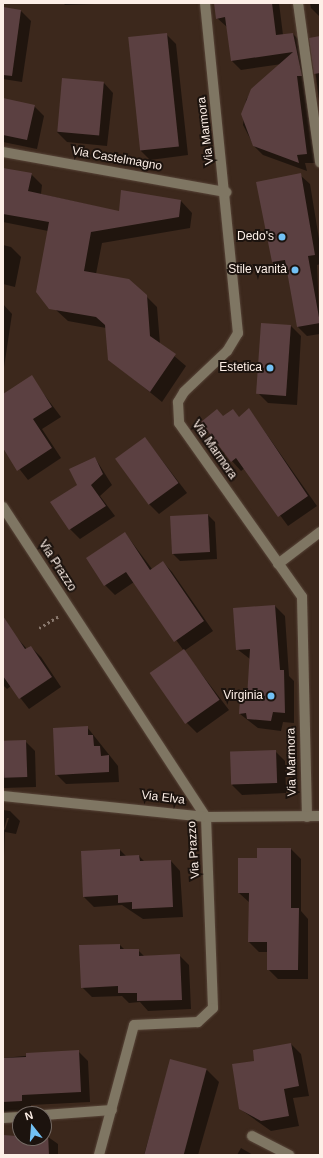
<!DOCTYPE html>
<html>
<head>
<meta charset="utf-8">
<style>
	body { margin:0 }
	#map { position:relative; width:323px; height:1158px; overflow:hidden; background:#3c281c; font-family:Helvetica,sans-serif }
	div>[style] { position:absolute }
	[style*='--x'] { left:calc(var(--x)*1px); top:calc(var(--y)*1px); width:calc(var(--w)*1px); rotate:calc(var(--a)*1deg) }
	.shadow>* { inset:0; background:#0007 }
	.building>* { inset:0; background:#5b4041; transform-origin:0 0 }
	.path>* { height:2.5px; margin-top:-1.25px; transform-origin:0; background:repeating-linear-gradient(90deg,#89786d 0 2px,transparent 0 5px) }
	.roads { filter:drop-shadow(0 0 1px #574438) drop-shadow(0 0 1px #574438) }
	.minor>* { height:10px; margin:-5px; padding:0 5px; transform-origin:5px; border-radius:5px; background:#7f7663 }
	.dots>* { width:11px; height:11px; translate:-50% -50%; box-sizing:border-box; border:2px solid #1c130e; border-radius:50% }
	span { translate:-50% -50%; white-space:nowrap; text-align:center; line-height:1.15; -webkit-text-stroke:4px #1c130e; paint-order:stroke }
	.street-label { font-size:12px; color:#fdefe7 }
	.poi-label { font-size:12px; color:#fdefe7 }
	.right { translate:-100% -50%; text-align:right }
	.frame { position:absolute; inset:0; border:4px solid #fdefe7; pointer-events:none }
	.north { position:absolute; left:12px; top:1106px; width:40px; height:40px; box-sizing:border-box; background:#1c130e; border:1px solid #766b65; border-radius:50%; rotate:343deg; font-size:11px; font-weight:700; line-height:16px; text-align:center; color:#fdefe7 }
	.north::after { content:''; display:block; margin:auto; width:14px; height:18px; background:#72c1f5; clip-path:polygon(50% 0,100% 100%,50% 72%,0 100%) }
</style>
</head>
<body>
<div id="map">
	<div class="shadow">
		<i style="clip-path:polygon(63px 3px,124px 3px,65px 5px)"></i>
		<i style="clip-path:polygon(215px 3px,279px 3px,283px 35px,293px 34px,302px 43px,315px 163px,305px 163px,307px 171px,263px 155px,254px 146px,243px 125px,246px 100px,252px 90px,282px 64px,241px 70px,232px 61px,227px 27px,217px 18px)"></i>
		<i style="clip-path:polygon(310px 3px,320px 3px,320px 17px,311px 8px)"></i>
		<i style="clip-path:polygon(3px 8px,21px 11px,31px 21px,22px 82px,3px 79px)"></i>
		<i style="clip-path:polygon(166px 34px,176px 44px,188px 155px,150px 160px,140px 150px)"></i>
		<i style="clip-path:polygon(320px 37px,320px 107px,311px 39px)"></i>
		<i style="clip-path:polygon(104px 83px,113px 93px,107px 146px,67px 142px,57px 132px)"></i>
		<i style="clip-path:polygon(3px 99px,34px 106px,44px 116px,37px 149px,3px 142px)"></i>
		<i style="clip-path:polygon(3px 169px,31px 174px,42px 185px,41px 194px,120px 212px,181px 201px,192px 213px,190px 228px,102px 243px,96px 274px,146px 296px,157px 307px,160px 344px,186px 366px,162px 402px,109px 359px,106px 328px,68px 321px,56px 310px,48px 231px,3px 222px)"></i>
		<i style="clip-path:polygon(300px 175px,310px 184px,320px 245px,320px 264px,317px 265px,320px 334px,307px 336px,298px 327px,288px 270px,282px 271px,273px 261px)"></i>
		<i style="clip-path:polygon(3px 245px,11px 247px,21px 257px,15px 287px,3px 284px)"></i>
		<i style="clip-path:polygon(3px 304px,12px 314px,3px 374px)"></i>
		<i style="clip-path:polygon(262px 324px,291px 326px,301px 336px,297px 405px,268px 403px,258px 393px)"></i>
		<i style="clip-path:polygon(31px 377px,61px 417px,42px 429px,61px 458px,28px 480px,3px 448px,3px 395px)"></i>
		<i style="clip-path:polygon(249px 409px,317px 506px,288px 526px,245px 468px,241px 471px,232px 461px,223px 417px,239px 418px)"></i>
		<i style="clip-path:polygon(145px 438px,187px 493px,159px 514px,149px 504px)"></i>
		<i style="clip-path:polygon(95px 458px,112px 485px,100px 496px,115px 516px,80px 539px,70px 529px,78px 486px)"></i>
		<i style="clip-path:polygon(208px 515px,215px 522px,217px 559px,180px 561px,173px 554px)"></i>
		<i style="clip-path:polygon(125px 533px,152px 569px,163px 562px,172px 572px,213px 631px,184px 651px,229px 710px,197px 733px,187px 723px,184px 651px,134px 582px,115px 595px,105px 585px)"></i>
		<i style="clip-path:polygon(275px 606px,285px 616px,289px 676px,294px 681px,294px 723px,283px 722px,281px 731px,258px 728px,240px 714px,248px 698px,250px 659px,237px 649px)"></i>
		<i style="clip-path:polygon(3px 622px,27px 649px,31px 647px,41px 657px,61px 687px,29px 709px,11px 686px,7px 689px,3px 685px)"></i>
		<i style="clip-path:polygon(87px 727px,118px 766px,119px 782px,66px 784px,56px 774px)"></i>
		<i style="clip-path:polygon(25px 741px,35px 751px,36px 787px,3px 788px,3px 742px)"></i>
		<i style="clip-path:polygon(275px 751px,285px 761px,286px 793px,242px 795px,232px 785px)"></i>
		<i style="clip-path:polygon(evenodd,3px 810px,10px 811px,20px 821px,16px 834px,5px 832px,4px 857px,3px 810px,7px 818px,9px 818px,5px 830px,4px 829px,7px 818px)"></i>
		<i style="clip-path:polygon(291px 849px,301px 859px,301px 911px,308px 919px,308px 979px,278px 979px,268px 969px,268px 952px,259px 952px,249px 942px,250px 903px,239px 893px,239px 859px,258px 859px)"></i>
		<i style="clip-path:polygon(120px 850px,126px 856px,139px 856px,145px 862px,171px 861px,180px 871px,183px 917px,143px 919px,122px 905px,94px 907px,84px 897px)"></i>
		<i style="clip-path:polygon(120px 945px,125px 950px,138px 950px,145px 957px,179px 955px,189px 965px,191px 1009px,148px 1011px,140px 1002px,129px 1003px,122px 996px,92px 997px,82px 987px)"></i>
		<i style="clip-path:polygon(291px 1044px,301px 1054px,309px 1096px,293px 1098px,299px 1126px,271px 1131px,240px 1109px,255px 1062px)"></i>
		<i style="clip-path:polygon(78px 1051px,88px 1061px,90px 1102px,31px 1105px,31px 1111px,3px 1112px,3px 1058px)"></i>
		<i style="clip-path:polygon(171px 1060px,207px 1070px,219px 1082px,198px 1155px,144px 1155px)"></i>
		<i style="clip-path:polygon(44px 1134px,58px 1144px,58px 1155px,3px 1155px,3px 1136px,44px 1138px)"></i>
		<i style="clip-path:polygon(241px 1148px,253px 1155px,237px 1155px)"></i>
	</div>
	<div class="building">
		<i style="clip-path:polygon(214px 3px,272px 3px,276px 35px,293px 33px,302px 76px,297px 76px,307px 154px,297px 155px,299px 163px,253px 146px,241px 114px,251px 89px,293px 52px,231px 61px,225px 17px,216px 19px)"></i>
		<i style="clip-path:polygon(3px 7px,21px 10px,12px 76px,3px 75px)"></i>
		<i style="left:167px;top:33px;width:114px;height:39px;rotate:84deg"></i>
		<i style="clip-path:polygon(320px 36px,320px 73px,314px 74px,309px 38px)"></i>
		<i style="left:62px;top:78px;width:42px;height:54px;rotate:5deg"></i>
		<i style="clip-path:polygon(3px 98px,35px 105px,27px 140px,3px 135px)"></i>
		<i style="clip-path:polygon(3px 168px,32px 173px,28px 191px,119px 211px,121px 190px,181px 200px,179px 217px,91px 232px,84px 271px,129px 279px,147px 295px,150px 336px,176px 354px,150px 392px,108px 360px,105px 325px,96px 317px,49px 309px,36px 292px,49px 222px,3px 214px)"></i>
		<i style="clip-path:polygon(301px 173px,315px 255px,308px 256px,320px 323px,297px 327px,285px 260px,272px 262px,256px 182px)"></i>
		<i style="left:261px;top:323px;width:30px;height:71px;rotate:4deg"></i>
		<i style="clip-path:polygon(32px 375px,52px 407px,33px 419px,52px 448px,17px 471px,3px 448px,3px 394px)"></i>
		<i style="clip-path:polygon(249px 408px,308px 496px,278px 517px,236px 458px,231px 462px,201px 422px,217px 409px,223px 416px,233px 409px,239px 417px)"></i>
		<i style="left:145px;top:437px;width:57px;height:37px;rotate:54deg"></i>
		<i style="clip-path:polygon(95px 457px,103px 474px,91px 485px,106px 506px,69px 530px,50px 502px,77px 485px,69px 469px)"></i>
		<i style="left:208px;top:514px;width:38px;height:38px;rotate:87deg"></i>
		<i style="clip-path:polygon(125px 532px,150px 570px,163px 561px,204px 621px,174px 642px,126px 572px,104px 586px,86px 558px)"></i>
		<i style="clip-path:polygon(275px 605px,280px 670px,284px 670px,285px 713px,273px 712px,271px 721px,247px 719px,246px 713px,239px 714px,240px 698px,247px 698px,250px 649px,236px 650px,233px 608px)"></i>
		<i style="clip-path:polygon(3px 616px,25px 649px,31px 646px,52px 677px,19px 699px,3px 676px)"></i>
		<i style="left:184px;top:649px;width:62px;height:42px;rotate:55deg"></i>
		<i style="clip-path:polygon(88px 726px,88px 735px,93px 735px,94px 746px,100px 746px,101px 756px,109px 755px,109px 772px,55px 775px,53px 728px)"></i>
		<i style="left:26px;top:740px;width:37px;height:23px;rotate:88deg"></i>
		<i style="left:276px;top:750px;width:33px;height:46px;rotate:88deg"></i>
		<i style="clip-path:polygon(257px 848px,291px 848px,291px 908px,299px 908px,298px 970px,267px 970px,267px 942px,248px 942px,249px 893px,238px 893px,238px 858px,257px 858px)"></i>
		<i style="clip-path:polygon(120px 849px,120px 856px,139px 855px,140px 861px,171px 860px,173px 907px,132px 909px,132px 902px,118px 903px,118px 895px,83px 897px,81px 851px)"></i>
		<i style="clip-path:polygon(120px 944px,120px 949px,139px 949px,139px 956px,180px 954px,182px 1000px,137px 1001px,137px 993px,118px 993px,118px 986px,81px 988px,79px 945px)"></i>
		<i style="clip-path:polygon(291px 1043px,299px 1086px,284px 1089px,289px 1116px,261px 1121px,239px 1109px,232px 1064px,254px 1061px,253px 1050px)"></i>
		<i style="clip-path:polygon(79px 1050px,81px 1092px,22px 1095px,22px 1101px,3px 1102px,3px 1058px,26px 1057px,26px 1053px)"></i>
		<i style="left:170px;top:1059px;width:38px;height:100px;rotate:15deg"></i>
		<i style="clip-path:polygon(44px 1133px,48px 1133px,49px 1155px,3px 1155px,3px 1135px,44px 1138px)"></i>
	</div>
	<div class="path">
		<i style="--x:39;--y:628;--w:23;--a:-31"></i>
	</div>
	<div class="roads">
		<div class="minor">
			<i style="--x:205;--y:3;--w:332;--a:84.3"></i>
			<i style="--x:238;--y:333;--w:21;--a:121"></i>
			<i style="--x:227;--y:351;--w:59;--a:136.4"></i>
			<i style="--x:184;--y:392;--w:12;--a:121"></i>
			<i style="--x:178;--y:402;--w:21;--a:87"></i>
			<i style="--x:179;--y:423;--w:213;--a:54.7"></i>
			<i style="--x:302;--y:597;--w:220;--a:88.7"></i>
			<i style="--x:298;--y:3;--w:161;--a:82.1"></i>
			<i style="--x:3;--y:152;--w:227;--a:10.2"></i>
			<i style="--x:3;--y:507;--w:371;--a:56.8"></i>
			<i style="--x:206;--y:817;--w:191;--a:87.9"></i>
			<i style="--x:213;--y:1008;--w:21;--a:137"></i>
			<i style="--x:198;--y:1022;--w:64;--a:177.3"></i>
			<i style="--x:134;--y:1025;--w:135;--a:105.1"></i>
			<i style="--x:278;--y:564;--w:53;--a:-37.3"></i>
			<i style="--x:3;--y:796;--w:204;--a:5.9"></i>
			<i style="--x:206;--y:817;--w:114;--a:-0.5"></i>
			<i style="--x:44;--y:1115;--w:68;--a:-4.2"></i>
			<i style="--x:3;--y:1118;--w:17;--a:-3"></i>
			<i style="--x:252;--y:1136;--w:42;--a:27.2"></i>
		</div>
	</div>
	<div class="dots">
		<i style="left:282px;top:237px;background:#72c1f5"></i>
		<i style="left:295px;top:270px;background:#72c1f5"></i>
		<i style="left:270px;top:368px;background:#72c1f5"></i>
		<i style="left:271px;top:696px;background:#72c1f5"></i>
	</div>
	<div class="street-label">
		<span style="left:206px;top:131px;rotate:-97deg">Via Marmora</span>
		<span style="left:117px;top:159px;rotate:10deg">Via Castelmagno</span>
		<span style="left:214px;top:450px;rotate:55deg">Via Marmora</span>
		<span style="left:57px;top:566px;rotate:57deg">Via Prazzo</span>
		<span style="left:292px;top:762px;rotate:-91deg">Via Marmora</span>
		<span style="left:163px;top:798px;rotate:7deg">Via Elva</span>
		<span style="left:194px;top:850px;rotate:-94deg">Via Prazzo</span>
	</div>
	<div class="poi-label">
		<span class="right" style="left:274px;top:237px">Dedo's</span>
		<span class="right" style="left:287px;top:270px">Stile vanità</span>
		<span class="right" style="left:262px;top:368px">Estetica</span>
		<span class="right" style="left:263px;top:696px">Virginia</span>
	</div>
	<div class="frame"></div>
	<div class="north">N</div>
</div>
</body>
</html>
